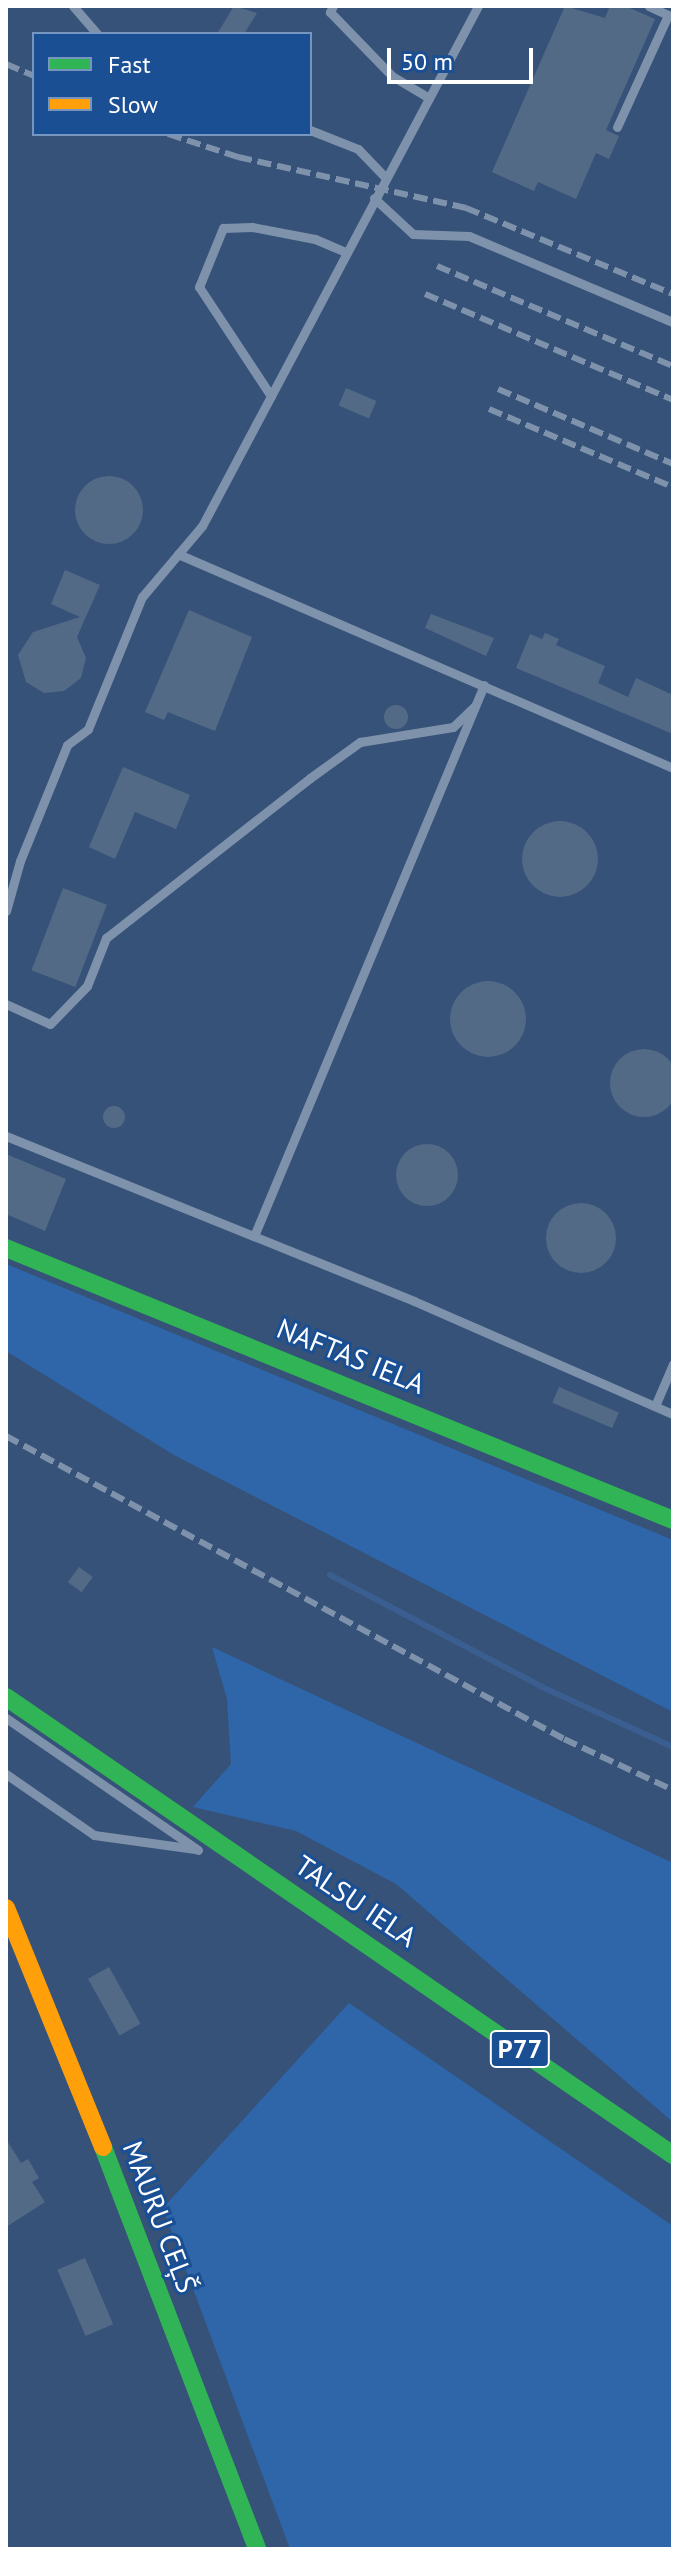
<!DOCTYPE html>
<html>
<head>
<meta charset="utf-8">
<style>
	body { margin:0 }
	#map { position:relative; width:679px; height:2555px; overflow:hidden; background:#365278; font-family:"PT Sans",sans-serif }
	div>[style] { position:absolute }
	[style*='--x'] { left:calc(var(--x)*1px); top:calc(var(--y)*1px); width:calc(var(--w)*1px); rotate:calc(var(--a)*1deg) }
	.green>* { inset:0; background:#2f66aa }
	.stream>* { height:6px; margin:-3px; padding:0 3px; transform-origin:3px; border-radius:3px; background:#395e8f }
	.building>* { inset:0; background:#536a87; transform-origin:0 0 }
	.round { border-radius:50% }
	.lane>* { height:9px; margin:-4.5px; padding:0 4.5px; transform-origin:4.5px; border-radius:4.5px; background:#7e92ab }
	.fast>* { height:18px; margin:-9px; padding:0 9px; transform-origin:9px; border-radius:9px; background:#30b455 }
	.slow>* { height:18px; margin:-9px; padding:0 9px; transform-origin:9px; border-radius:9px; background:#ff9f0a }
	.rail>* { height:6px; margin-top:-3px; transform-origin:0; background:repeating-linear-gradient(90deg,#7e92ab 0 14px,transparent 0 20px) }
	span { translate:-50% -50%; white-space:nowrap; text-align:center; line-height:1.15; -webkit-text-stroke:6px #1a4f94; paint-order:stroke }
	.shield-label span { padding:2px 6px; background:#1a4f94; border:2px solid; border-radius:6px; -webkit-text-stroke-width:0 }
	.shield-label { font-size:26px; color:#fff; font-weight:700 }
	.street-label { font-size:28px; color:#fff }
	.frame { position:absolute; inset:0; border:8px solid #fff; pointer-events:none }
	.legend { position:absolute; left:32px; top:32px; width:280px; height:104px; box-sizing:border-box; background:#1a4f94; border:2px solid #7695bf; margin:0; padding:10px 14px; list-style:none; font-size:24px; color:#fff }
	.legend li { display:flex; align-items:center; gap:16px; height:40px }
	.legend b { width:40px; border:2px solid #7695bf }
	.scale { position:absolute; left:387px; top:48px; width:146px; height:36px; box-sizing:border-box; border:4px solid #fff; border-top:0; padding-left:10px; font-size:24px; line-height:28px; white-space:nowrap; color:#fff; -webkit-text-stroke:6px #1a4f94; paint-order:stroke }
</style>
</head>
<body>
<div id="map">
	<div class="green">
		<i style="clip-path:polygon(6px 1264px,673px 1540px,673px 1712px,174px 1455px,6px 1351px)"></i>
		<i style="clip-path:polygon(212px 1647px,673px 1863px,673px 2122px,396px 1884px,296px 1831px,193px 1807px,231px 1764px,227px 1699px)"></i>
		<i style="clip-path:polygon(349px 2003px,673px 2226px,673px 2549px,290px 2549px,163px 2208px)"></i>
	</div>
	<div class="stream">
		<i style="--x:330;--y:1575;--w:240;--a:27.8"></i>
		<i style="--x:542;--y:1687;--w:144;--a:24.6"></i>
	</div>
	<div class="building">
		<i style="clip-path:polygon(234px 6px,257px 13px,244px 34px,217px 34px)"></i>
		<i style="clip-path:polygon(565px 6px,605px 18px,610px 6px,625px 6px,655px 19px,606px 130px,619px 136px,609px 159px,596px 153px,576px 199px,538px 182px,534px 191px,492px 172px)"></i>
		<i style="left:346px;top:388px;width:33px;height:19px;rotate:23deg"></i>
		<i class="round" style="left:75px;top:476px;width:68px;height:68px"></i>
		<i style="clip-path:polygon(65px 570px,100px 585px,77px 637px,86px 658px,81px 678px,64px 691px,44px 693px,26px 682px,18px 655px,33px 632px,80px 617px,51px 604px)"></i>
		<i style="clip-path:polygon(189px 610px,252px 637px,215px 731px,168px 712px,164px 720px,145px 712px)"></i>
		<i style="clip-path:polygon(431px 614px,494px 638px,486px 656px,425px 628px)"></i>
		<i style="clip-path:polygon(545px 633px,559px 639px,556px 645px,605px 666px,598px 683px,628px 697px,636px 678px,673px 695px,673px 734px,516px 668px,530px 634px,542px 639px)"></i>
		<i class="round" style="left:384px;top:705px;width:24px;height:24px"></i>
		<i style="clip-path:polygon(123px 767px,190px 795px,176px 829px,135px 812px,115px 859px,89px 847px)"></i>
		<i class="round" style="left:522px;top:821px;width:76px;height:76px"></i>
		<i style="left:63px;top:888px;width:47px;height:88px;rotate:21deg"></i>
		<i class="round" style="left:450px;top:981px;width:76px;height:76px"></i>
		<i class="round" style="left:610px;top:1049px;width:68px;height:68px"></i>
		<i class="round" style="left:103px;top:1106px;width:22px;height:22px"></i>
		<i class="round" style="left:396px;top:1144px;width:62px;height:62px"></i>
		<i style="clip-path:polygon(6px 1154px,66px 1179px,45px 1231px,6px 1214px)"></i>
		<i class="round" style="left:546px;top:1203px;width:70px;height:70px"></i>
		<i style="left:559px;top:1387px;width:65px;height:17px;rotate:23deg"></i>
		<i style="left:79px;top:1567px;width:17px;height:19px;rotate:36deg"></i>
		<i style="left:109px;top:1967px;width:65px;height:24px;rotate:61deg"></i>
		<i style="clip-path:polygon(6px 2139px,21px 2163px,28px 2159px,39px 2178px,32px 2182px,45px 2202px,6px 2227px)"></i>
		<i style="left:85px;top:2258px;width:72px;height:30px;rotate:67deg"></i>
	</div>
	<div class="lane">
		<i style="--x:73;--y:6;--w:37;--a:49"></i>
		<i style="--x:333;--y:6;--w:7;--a:117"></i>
		<i style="--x:330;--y:12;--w:89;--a:45.9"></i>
		<i style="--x:392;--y:76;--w:43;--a:30.7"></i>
		<i style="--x:617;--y:127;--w:123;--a:-65.5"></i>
		<i style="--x:668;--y:15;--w:21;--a:-155"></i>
		<i style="--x:310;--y:130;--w:52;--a:21.6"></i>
		<i style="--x:358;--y:149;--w:40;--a:46"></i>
		<i style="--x:374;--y:198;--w:53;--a:42.7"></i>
		<i style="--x:413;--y:234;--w:56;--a:2"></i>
		<i style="--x:469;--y:236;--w:221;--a:22.9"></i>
		<i style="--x:271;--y:396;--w:131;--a:-123.4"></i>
		<i style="--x:199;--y:287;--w:64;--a:-67.9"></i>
		<i style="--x:223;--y:228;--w:29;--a:-2"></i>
		<i style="--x:252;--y:227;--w:64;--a:10.8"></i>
		<i style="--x:315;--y:239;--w:34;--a:23"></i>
		<i style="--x:178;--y:554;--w:539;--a:23.38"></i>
		<i style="--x:6;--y:911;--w:52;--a:-74.4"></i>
		<i style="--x:20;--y:861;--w:125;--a:-67.9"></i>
		<i style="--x:67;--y:745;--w:26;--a:-37"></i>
		<i style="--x:88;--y:729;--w:143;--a:-67.8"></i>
		<i style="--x:142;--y:597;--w:93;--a:-49.8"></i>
		<i style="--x:202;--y:526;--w:589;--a:-62.04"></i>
		<i style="--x:6;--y:1004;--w:48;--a:24.4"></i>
		<i style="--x:50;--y:1024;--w:53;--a:-45.8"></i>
		<i style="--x:87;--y:986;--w:52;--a:-68.4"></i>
		<i style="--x:106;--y:938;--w:259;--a:-38.1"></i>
		<i style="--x:310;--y:778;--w:62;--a:-35.8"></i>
		<i style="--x:360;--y:742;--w:94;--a:-9.2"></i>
		<i style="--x:453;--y:727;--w:30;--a:-44"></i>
		<i style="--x:6;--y:1136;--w:440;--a:22"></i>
		<i style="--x:414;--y:1301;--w:283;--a:23.6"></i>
		<i style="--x:254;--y:1236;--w:597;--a:-67.34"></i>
		<i style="--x:655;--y:1406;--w:46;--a:-66.8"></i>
		<i style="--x:6;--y:1718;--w:233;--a:34.5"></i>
		<i style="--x:6;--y:1774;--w:107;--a:34.7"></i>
		<i style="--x:94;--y:1835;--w:102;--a:7.9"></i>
	</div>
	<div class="fast">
		<i style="--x:6;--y:1248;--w:720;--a:22.19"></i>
		<i style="--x:6;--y:1697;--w:809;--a:34.48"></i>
		<i style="--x:103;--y:2147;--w:430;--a:69"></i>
	</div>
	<div class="slow">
		<i style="--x:6;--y:1908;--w:258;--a:67.9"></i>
	</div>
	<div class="rail">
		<i style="--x:6;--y:64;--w:30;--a:23"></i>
		<i style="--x:168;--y:134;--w:74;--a:18.2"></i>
		<i style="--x:238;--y:157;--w:234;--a:12.6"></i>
		<i style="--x:466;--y:208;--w:224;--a:22.6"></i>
		<i style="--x:437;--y:266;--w:256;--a:23"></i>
		<i style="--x:425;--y:294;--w:270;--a:23.1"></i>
		<i style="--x:498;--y:389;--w:190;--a:23.2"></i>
		<i style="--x:489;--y:409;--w:200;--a:23"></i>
		<i style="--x:6;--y:1436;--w:635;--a:28.5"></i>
		<i style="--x:564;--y:1739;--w:120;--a:25.1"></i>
	</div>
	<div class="shield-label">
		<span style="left:520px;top:2049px">P77</span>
	</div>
	<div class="street-label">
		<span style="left:351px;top:1356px;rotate:22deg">NAFTAS IELA</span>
		<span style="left:356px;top:1901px;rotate:34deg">TALSU IELA</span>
		<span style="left:160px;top:2217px;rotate:69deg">MAURU CEĻŠ</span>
	</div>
	<div class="frame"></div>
	<ul class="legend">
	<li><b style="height:10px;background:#30b455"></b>Fast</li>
	<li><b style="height:10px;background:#ff9f0a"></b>Slow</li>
	</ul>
	<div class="scale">50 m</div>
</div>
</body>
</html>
